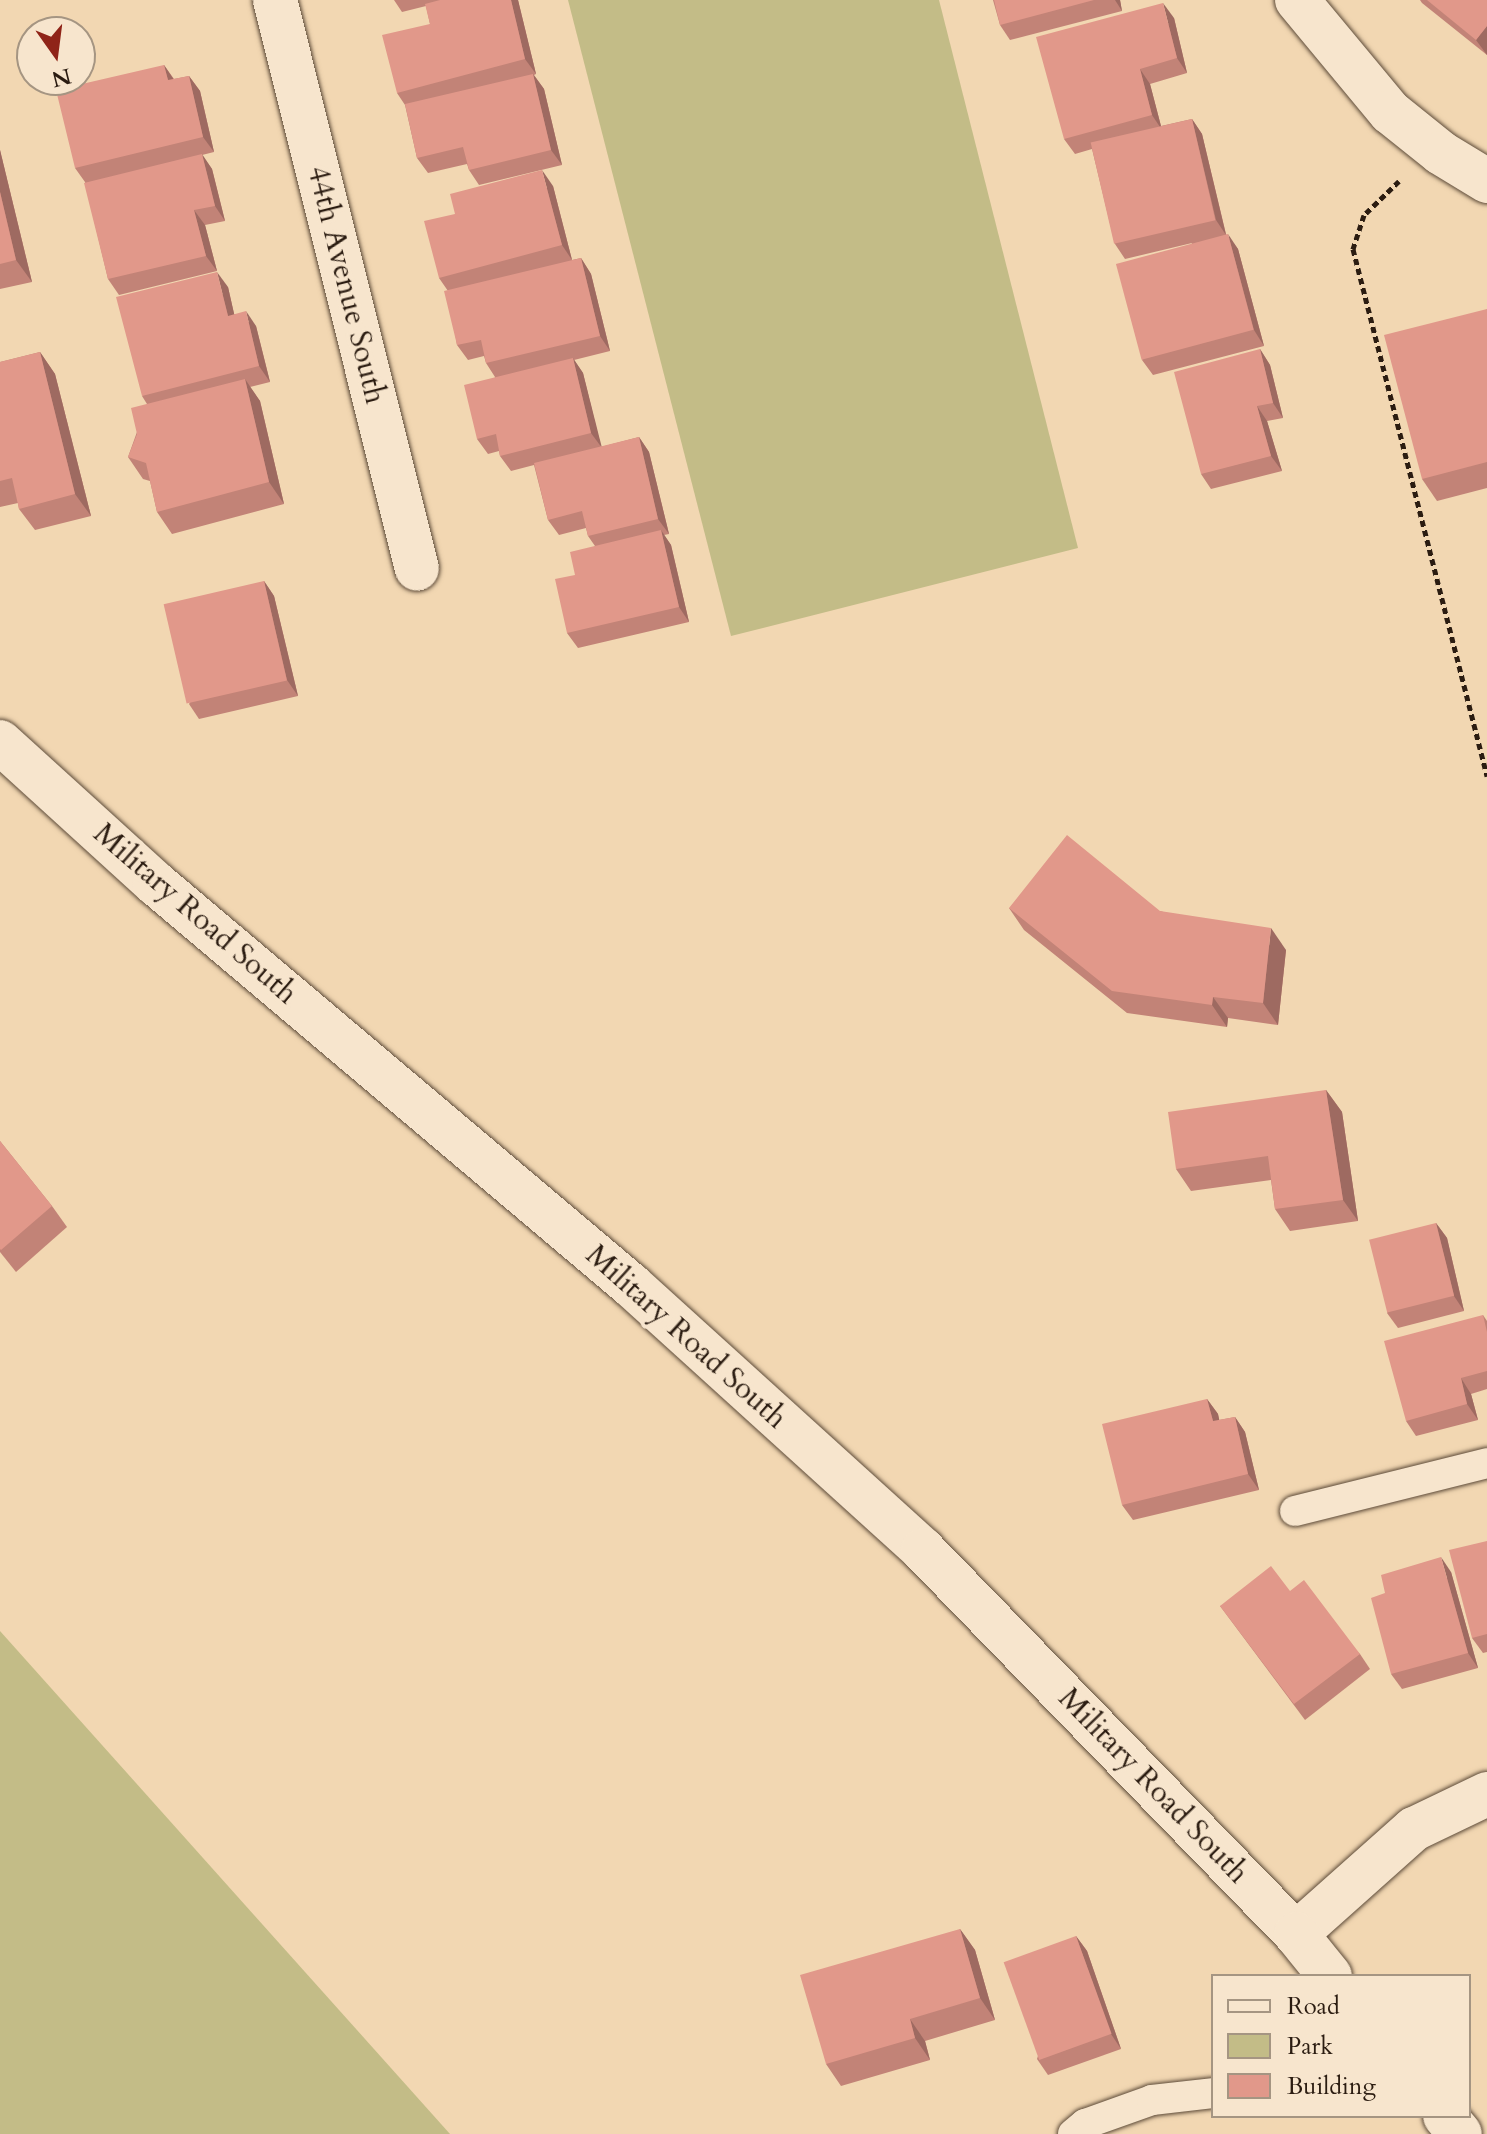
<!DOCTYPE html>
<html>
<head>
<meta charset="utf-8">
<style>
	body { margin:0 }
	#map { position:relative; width:1487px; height:2134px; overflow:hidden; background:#f2d7b2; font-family:Cardo,serif }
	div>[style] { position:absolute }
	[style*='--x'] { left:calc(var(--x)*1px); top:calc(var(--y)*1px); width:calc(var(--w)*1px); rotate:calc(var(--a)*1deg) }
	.green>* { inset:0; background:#c3bc87 }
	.path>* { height:5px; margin-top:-2.5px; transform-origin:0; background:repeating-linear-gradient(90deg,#2b1c11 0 6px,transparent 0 10px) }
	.roads { filter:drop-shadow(0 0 2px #5d4b39) drop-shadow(0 0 2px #5d4b39) }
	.service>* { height:30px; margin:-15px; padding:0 15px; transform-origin:15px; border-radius:15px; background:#f7e5cd }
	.minor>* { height:44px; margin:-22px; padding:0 22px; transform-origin:22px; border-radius:22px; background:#f7e5cd }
	.tertiary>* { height:44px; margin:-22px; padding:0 22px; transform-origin:22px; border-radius:22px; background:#f7e5cd }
	.secondary>* { height:44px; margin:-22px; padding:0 22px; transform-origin:22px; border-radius:22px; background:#f7e5cd }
	.wall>* { inset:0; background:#c28377 }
	.shaded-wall>* { inset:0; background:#9e6a61 }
	.building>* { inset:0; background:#e1988a; transform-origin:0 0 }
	span { translate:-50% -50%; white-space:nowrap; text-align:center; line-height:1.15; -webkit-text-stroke:8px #f7e5cd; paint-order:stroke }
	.street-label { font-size:30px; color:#2b1c11 }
	.legend { position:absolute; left:1211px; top:1974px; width:260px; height:144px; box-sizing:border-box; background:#f7e5cd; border:2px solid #a59582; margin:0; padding:10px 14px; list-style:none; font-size:24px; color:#2b1c11 }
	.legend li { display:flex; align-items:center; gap:16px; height:40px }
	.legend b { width:40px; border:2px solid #a59582 }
	.north { position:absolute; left:16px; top:16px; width:80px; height:80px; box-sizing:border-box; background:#f7e5cd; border:2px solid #a59582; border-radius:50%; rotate:166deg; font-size:22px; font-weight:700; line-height:32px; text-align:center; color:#2b1c11 }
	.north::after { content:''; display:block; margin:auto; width:28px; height:36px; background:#8f2418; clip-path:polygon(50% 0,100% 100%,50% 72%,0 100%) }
</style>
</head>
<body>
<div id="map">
	<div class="green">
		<i style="clip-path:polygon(568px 0,939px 0,1078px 548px,731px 636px)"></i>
		<i style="clip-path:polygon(0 1631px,450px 2134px,0 2134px)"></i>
	</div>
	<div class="path">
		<i style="--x:1399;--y:181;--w:49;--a:135.8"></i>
		<i style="--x:1364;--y:215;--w:36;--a:108"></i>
		<i style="--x:1353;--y:249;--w:544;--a:75.73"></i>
	</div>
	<div class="roads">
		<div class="service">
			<i style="--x:1295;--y:1511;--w:198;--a:-14"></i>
			<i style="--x:1073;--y:2134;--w:16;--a:-40"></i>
			<i style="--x:1085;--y:2124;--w:71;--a:-19.7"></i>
			<i style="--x:1152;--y:2100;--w:61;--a:-6.5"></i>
		</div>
		<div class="minor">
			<i style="--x:275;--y:0;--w:586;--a:75.99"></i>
			<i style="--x:1297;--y:0;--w:146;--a:50.3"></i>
			<i style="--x:1390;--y:112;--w:65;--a:38.8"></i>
			<i style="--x:1441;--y:153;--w:54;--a:31.3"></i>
		</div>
		<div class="tertiary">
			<i style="--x:1296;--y:1934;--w:158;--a:-41.7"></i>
			<i style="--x:1414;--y:1829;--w:81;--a:-25.6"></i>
		</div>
		<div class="secondary">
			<i style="--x:0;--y:742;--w:210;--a:42.3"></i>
			<i style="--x:155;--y:883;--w:624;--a:40.19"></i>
			<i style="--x:632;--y:1286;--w:393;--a:42.2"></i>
			<i style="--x:923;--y:1550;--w:535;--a:45.83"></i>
			<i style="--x:1296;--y:1934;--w:54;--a:51"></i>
			<i style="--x:1445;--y:2116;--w:23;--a:50"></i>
		</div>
	</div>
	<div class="wall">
		<i style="clip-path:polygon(394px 0,518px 0,536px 74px,534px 75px,544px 89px,562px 165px,479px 185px,469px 170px,467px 164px,428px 173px,417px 158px,405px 105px,397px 93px,430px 24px,426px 6px,402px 12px)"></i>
		<i style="clip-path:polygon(993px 0,1120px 0,1122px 11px,1010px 40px,1000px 25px)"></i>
		<i style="clip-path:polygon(1420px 0,1487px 0,1487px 55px,1422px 3px)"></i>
		<i style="clip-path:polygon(1174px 18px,1187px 73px,1150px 84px,1161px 126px,1192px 119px,1202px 134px,1226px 234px,1238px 249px,1264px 346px,1153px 375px,1142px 360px,1192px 243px,1125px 259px,1115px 244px,1092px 149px,1075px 154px,1064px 139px)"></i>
		<i style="clip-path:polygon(164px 65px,174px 79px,189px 76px,200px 91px,214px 152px,202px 155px,212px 169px,225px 221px,205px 225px,217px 271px,119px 295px,108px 279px,85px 182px,75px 168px)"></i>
		<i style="clip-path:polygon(0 150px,32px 282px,0 289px)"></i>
		<i style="clip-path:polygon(553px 186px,572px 260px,581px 258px,591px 274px,610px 351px,574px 360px,583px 373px,601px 447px,639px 437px,649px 452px,669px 534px,664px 535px,671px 545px,689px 622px,578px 648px,567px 633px,575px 575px,595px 546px,588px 536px,586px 528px,559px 535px,548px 520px,534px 465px,511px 471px,500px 456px,499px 451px,488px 454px,477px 439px,495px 377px,486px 363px,484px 356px,468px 360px,457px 345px,448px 291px,439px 278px,455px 214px)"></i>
		<i style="clip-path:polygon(228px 287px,234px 314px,256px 326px,270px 382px,250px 387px,260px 401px,284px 504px,172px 534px,157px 512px,150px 481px,143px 479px,128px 457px,147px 404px,142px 396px)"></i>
		<i style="clip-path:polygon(1487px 309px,1487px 488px,1437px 501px,1422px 479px)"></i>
		<i style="clip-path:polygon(1260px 349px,1270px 365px,1283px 418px,1267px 421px,1282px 471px,1211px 489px,1201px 474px)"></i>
		<i style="clip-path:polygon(40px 352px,55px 374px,91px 516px,35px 530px,19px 509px,18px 503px,0 507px,0 362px)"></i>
		<i style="clip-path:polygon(264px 581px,274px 596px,298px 696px,199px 719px,189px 704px)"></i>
		<i style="clip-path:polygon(1009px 908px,1160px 911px,1286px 950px,1278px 1025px,1228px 1018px,1227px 1027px,1127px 1013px,1024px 930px)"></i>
		<i style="clip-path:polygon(1326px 1090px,1342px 1112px,1358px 1221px,1290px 1231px,1275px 1209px,1271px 1180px,1191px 1191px,1176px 1169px)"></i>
		<i style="clip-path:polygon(0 1141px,52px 1206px,67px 1227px,16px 1272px,0 1252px)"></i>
		<i style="clip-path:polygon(1436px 1223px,1447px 1238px,1464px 1311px,1398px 1328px,1387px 1313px)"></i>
		<i style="clip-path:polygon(1483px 1315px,1487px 1321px,1487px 1389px,1471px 1394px,1478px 1420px,1416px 1436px,1406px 1421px)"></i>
		<i style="clip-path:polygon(1207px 1399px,1218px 1414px,1219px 1420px,1235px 1417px,1245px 1432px,1259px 1490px,1133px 1520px,1122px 1505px)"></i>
		<i style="clip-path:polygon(1487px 1541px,1487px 1652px,1483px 1653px,1472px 1638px)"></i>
		<i style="clip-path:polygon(1451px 1572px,1478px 1668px,1402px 1689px,1391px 1674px)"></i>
		<i style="clip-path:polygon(1290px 1591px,1360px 1654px,1370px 1669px,1305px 1720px,1220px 1606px)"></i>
		<i style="clip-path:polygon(960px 1929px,975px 1950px,995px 2020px,925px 2041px,930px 2060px,841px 2086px,826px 2064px)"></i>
		<i style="clip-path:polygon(1076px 1936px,1087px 1951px,1121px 2049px,1048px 2075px,1037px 2059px)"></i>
	</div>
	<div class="shaded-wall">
		<i style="clip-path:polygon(511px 0,518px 0,536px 74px,525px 59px)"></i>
		<i style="clip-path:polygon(1115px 0,1120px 0,1122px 11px)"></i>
		<i style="clip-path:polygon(1163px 3px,1174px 18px,1187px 73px,1177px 58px)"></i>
		<i style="clip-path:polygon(1487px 26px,1487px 55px,1476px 40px)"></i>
		<i style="clip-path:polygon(164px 65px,174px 80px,168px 80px)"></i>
		<i style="clip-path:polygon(1140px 69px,1150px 84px,1162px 130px,1152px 115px)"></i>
		<i style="clip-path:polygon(533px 74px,544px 89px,562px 165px,551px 150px)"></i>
		<i style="clip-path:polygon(189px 76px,200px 91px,214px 152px,203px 137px)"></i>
		<i style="clip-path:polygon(1192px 119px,1202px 134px,1226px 235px,1216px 220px)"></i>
		<i style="clip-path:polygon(0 150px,32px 282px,16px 260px,0 192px)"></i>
		<i style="clip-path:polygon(202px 154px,212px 169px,225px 221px,215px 206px)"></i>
		<i style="clip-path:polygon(542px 170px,553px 186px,572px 260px,562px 245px)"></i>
		<i style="clip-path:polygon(194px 210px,205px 225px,217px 271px,206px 256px)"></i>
		<i style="clip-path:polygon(1228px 234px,1238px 249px,1264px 346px,1254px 330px)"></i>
		<i style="clip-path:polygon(581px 258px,591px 274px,610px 351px,600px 336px)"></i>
		<i style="clip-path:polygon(217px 272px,228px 287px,238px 331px,228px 316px)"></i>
		<i style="clip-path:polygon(246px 311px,256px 326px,270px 382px,259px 366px)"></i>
		<i style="clip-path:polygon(1260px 349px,1270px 365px,1283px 418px,1273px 403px)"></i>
		<i style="clip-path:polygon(40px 352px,55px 374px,91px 516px,75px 494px)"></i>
		<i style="clip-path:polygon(573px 358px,583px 373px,602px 448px,591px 433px)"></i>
		<i style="clip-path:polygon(245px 379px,260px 401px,284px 504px,269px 482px)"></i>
		<i style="clip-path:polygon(1257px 406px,1267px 421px,1282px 471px,1271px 456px)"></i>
		<i style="clip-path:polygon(639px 437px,649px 452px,669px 534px,658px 519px)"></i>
		<i style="clip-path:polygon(661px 530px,671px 545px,689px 622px,679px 607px)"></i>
		<i style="clip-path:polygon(264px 581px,274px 596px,298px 696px,287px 680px)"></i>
		<i style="clip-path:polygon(1271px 928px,1286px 950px,1278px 1025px,1263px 1003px)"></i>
		<i style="clip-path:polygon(1213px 997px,1228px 1018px,1227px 1027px,1212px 1005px)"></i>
		<i style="clip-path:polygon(1326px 1090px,1342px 1112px,1358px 1221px,1343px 1200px)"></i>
		<i style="clip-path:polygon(1436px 1223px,1447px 1238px,1464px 1311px,1454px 1296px)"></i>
		<i style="clip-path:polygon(1461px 1378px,1471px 1394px,1478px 1420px,1467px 1404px)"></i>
		<i style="clip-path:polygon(1207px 1399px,1218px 1414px,1223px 1437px,1213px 1421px)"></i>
		<i style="clip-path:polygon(1235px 1417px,1245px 1432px,1259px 1490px,1248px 1474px)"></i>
		<i style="clip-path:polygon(1441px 1557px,1451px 1572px,1478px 1668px,1468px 1653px)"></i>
		<i style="clip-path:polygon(960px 1929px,975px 1950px,995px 2020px,980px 1998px)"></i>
		<i style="clip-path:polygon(1076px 1936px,1087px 1951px,1121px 2049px,1111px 2034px)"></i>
		<i style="clip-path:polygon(910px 2019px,925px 2041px,930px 2060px,915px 2038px)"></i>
	</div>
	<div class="building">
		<i style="clip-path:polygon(440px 0,511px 0,525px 59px,397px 93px,382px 35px,430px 24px,425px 4px)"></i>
		<i style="clip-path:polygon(994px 0,1094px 0,1000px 25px)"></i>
		<i style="clip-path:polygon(1427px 0,1487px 0,1487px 26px,1476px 40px)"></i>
		<i style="clip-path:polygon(1163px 3px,1177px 58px,1140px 69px,1152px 115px,1064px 139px,1036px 37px)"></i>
		<i style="clip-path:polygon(164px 65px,168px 80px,189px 76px,203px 137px,75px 168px,56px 90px)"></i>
		<i style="clip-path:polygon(533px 74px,551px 150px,469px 170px,463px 147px,417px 158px,405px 104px)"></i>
		<i style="left:1192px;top:119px;width:104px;height:104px;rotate:77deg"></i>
		<i style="clip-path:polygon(202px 154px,215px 206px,194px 210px,206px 256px,108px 279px,84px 183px)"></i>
		<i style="clip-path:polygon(542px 170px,562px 245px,439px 278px,424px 221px,455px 214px,450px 194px)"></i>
		<i style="clip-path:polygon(0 192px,16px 260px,0 264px)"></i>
		<i style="left:1228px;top:234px;width:99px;height:116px;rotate:75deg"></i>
		<i style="clip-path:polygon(581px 258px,600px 336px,486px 363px,481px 340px,457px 345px,444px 291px)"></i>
		<i style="clip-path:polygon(217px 272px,228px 316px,246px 311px,259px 366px,142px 396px,116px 297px)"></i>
		<i style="clip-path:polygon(1487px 309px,1487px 462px,1422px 479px,1384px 335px)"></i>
		<i style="clip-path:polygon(1260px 349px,1273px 403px,1257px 406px,1271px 456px,1201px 474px,1174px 372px)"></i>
		<i style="clip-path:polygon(40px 352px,75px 494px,19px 509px,12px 478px,0 481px,0 362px)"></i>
		<i style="clip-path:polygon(573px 358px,591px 433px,500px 456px,496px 434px,477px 439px,464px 385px)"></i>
		<i style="clip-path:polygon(245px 379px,269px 482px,157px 512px,146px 463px,128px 457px,137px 434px,131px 408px)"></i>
		<i style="clip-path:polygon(639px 437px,658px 519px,588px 536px,582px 511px,548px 520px,534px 463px)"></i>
		<i style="clip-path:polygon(661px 530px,679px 607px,567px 633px,555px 579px,575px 575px,570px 552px)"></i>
		<i style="left:264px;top:581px;width:102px;height:103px;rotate:77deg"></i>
		<i style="clip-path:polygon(1067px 835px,1160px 911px,1271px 928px,1263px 1003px,1213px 997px,1212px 1005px,1112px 991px,1009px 908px)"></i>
		<i style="clip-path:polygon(1326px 1090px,1343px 1200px,1275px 1209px,1268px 1156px,1176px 1169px,1168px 1112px)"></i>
		<i style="clip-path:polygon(0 1141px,52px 1206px,1px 1250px,0 1249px)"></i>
		<i style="left:1436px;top:1223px;width:75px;height:69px;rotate:76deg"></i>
		<i style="clip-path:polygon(1483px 1315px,1487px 1332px,1487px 1371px,1461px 1378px,1467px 1404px,1406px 1421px,1384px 1341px)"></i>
		<i style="clip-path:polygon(1207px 1399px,1213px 1421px,1235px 1417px,1248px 1474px,1122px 1505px,1102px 1424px)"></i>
		<i style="clip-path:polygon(1487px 1541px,1487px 1634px,1472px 1638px,1449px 1550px)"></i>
		<i style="clip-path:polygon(1441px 1557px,1468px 1653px,1391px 1674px,1371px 1598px,1385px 1593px,1381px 1575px)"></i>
		<i style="clip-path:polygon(1271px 1566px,1290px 1591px,1304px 1580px,1360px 1654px,1294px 1704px,1220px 1606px)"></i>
		<i style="clip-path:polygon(960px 1929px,980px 1998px,910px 2019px,915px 2038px,826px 2064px,800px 1975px)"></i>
		<i style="left:1076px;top:1936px;width:104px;height:77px;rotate:70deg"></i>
	</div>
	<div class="street-label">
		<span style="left:346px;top:285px;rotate:76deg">44th Avenue South</span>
		<span style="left:195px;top:914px;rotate:41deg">Military Road South</span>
		<span style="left:686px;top:1337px;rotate:42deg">Military Road South</span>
		<span style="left:1153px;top:1786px;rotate:46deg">Military Road South</span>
	</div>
	<ul class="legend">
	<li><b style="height:10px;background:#f7e5cd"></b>Road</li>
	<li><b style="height:22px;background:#c3bc87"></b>Park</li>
	<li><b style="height:22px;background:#e1988a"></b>Building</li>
	</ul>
	<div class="north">N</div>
</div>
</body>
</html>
